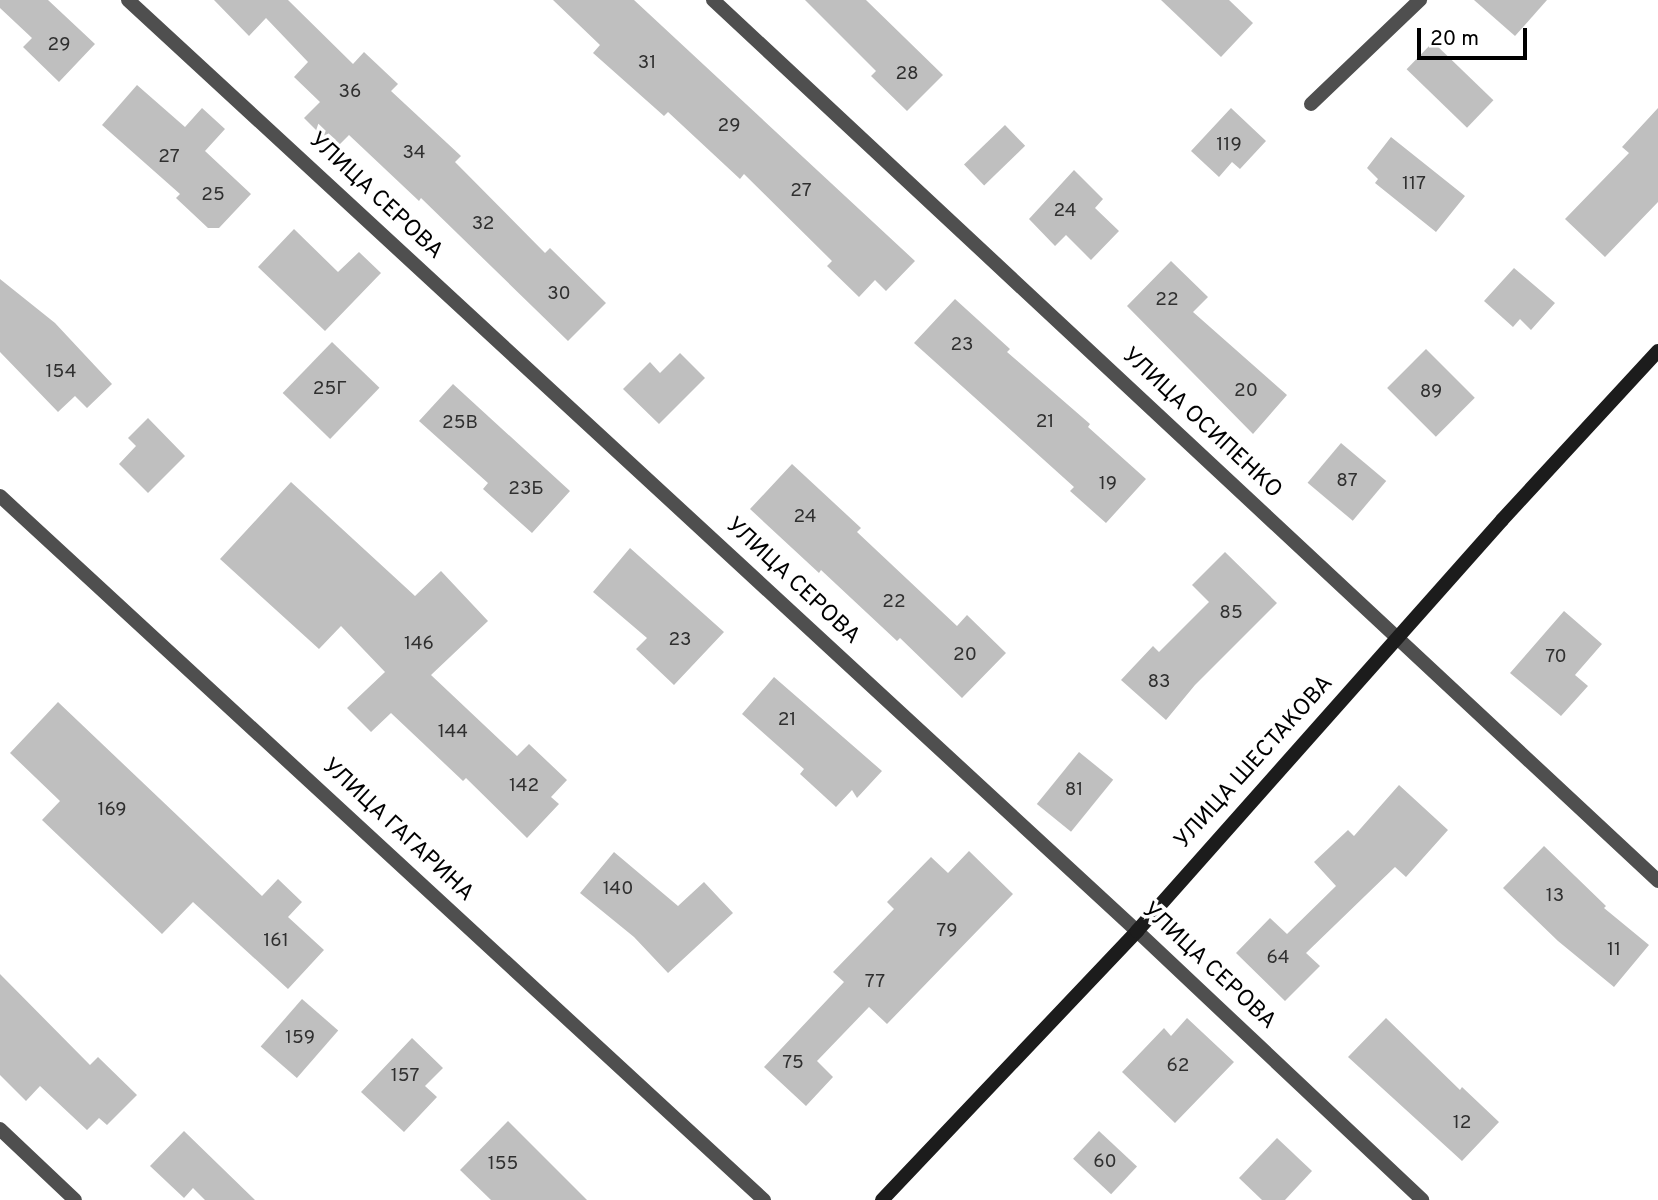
<!DOCTYPE html>
<html>
<head>
<meta charset="utf-8">
<style>
	body { margin:0 }
	#map { position:relative; width:1658px; height:1200px; overflow:hidden; background:#fff; font-family:Overpass,sans-serif }
	div>[style] { position:absolute }
	[style*='--x'] { left:calc(var(--x)*1px); top:calc(var(--y)*1px); width:calc(var(--w)*1px); rotate:calc(var(--a)*1deg) }
	.building>* { inset:0; background:#bfbfbf; transform-origin:0 0 }
	.lane>* { height:14px; margin:-7px; padding:0 7px; transform-origin:7px; border-radius:7px; background:#4f4f4f }
	.street>* { height:14px; margin:-7px; padding:0 7px; transform-origin:7px; border-radius:7px; background:#4f4f4f }
	.secondary>* { height:14px; margin:-7px; padding:0 7px; transform-origin:7px; border-radius:7px; background:#1c1c1c }
	span { translate:-50% -50%; white-space:nowrap; text-align:center; line-height:1.15; -webkit-text-stroke:7px #fff; paint-order:stroke }
	.number-label { font-size:19px; color:#303030 }
	.number-label span { -webkit-text-stroke-width:0 }
	.street-label { font-size:23px; color:#000 }
	.scale { position:absolute; left:1417px; top:28px; width:110px; height:32px; box-sizing:border-box; border:4px solid #000; border-top:0; padding-left:9px; font-size:21px; line-height:24px; white-space:nowrap; color:#000; -webkit-text-stroke:5px #fff; paint-order:stroke }
</style>
</head>
<body>
<div id="map">
	<div class="building">
		<i style="clip-path:polygon(0 0,48px 0,95px 44px,59px 82px,23px 47px,32px 38px,0 8px)"></i>
		<i style="clip-path:polygon(214px 0,288px 0,353px 64px,364px 52px,398px 84px,391px 91px,461px 156px,455px 162px,545px 253px,550px 248px,606px 303px,568px 341px,421px 198px,419px 201px,349px 135px,335px 149px,304px 118px,320px 102px,294px 77px,308px 62px,266px 18px,249px 36px)"></i>
		<i style="clip-path:polygon(553px 0,634px 0,915px 261px,886px 291px,875px 280px,859px 297px,827px 266px,832px 261px,744px 174px,740px 179px,668px 112px,664px 116px,593px 53px,600px 45px)"></i>
		<i style="clip-path:polygon(805px 0,866px 0,943px 75px,907px 111px,871px 76px,876px 71px)"></i>
		<i style="clip-path:polygon(1161px 0,1229px 0,1253px 23px,1221px 57px)"></i>
		<i style="clip-path:polygon(1474px 0,1547px 0,1515px 36px)"></i>
		<i style="left:1433px;top:42px;width:84px;height:38px;rotate:44deg"></i>
		<i style="clip-path:polygon(137px 85px,185px 127px,202px 108px,225px 129px,205px 151px,251px 194px,219px 228px,208px 228px,176px 198px,180px 194px,102px 125px)"></i>
		<i style="clip-path:polygon(1231px 108px,1266px 141px,1240px 169px,1232px 162px,1219px 177px,1191px 151px)"></i>
		<i style="clip-path:polygon(1658px 108px,1658px 202px,1605px 257px,1565px 219px,1629px 153px,1622px 147px)"></i>
		<i style="left:1005px;top:125px;width:29px;height:57px;rotate:46deg"></i>
		<i style="clip-path:polygon(1391px 137px,1465px 196px,1436px 232px,1375px 183px,1378px 179px,1367px 168px)"></i>
		<i style="clip-path:polygon(1074px 170px,1103px 199px,1095px 208px,1119px 231px,1091px 260px,1066px 235px,1055px 246px,1029px 219px)"></i>
		<i style="clip-path:polygon(294px 229px,338px 272px,359px 252px,381px 273px,325px 331px,258px 267px)"></i>
		<i style="clip-path:polygon(1171px 261px,1208px 297px,1193px 312px,1287px 395px,1253px 434px,1127px 306px)"></i>
		<i style="clip-path:polygon(1514px 268px,1555px 303px,1531px 330px,1520px 319px,1513px 327px,1484px 301px)"></i>
		<i style="clip-path:polygon(0 279px,55px 323px,112px 384px,87px 408px,75px 396px,58px 412px,0 352px)"></i>
		<i style="clip-path:polygon(955px 299px,1010px 349px,1007px 352px,1090px 424px,1088px 427px,1146px 479px,1106px 523px,1070px 491px,1074px 487px,914px 343px)"></i>
		<i style="left:332px;top:342px;width:66px;height:71px;rotate:44deg"></i>
		<i style="left:1426px;top:349px;width:69px;height:55px;rotate:45deg"></i>
		<i style="clip-path:polygon(680px 353px,705px 378px,659px 424px,623px 389px,650px 362px,660px 373px)"></i>
		<i style="clip-path:polygon(453px 384px,570px 491px,532px 533px,483px 489px,488px 483px,419px 421px)"></i>
		<i style="clip-path:polygon(148px 418px,185px 456px,148px 493px,119px 464px,136px 446px,128px 438px)"></i>
		<i style="left:1341px;top:443px;width:59px;height:52px;rotate:40deg"></i>
		<i style="clip-path:polygon(792px 464px,861px 528px,857px 532px,957px 626px,967px 615px,1006px 653px,962px 698px,900px 638px,897px 641px,821px 570px,819px 573px,750px 509px)"></i>
		<i style="clip-path:polygon(291px 482px,415px 596px,441px 571px,488px 621px,431px 675px,517px 756px,529px 744px,567px 780px,551px 797px,559px 804px,527px 838px,466px 778px,463px 781px,391px 713px,371px 732px,347px 708px,385px 672px,341px 626px,319px 649px,220px 559px)"></i>
		<i style="clip-path:polygon(630px 548px,724px 632px,674px 685px,636px 649px,647px 638px,593px 592px)"></i>
		<i style="clip-path:polygon(1225px 552px,1277px 603px,1195px 685px,1166px 720px,1121px 680px,1153px 646px,1159px 652px,1209px 602px,1192px 585px)"></i>
		<i style="clip-path:polygon(1564px 611px,1602px 644px,1575px 675px,1588px 686px,1561px 716px,1510px 673px)"></i>
		<i style="clip-path:polygon(774px 677px,882px 771px,857px 798px,852px 790px,836px 807px,800px 774px,804px 769px,742px 714px)"></i>
		<i style="clip-path:polygon(58px 702px,262px 896px,278px 879px,302px 902px,288px 917px,324px 950px,288px 989px,193px 902px,162px 934px,42px 820px,60px 801px,10px 753px)"></i>
		<i style="left:1079px;top:752px;width:44px;height:67px;rotate:39deg"></i>
		<i style="clip-path:polygon(1399px 785px,1448px 830px,1406px 877px,1395px 867px,1306px 953px,1320px 966px,1285px 1001px,1236px 953px,1270px 918px,1287px 934px,1336px 886px,1314px 862px,1348px 830px,1354px 836px)"></i>
		<i style="clip-path:polygon(1544px 846px,1606px 906px,1604px 908px,1649px 945px,1614px 987px,1558px 941px,1503px 888px)"></i>
		<i style="clip-path:polygon(969px 851px,1013px 894px,887px 1024px,869px 1007px,817px 1061px,833px 1077px,806px 1106px,764px 1067px,844px 982px,833px 972px,894px 909px,887px 902px,931px 857px,948px 873px)"></i>
		<i style="clip-path:polygon(614px 852px,678px 906px,704px 882px,733px 913px,668px 973px,634px 937px,580px 893px)"></i>
		<i style="clip-path:polygon(0 974px,90px 1065px,98px 1057px,137px 1095px,107px 1125px,99px 1118px,87px 1130px,40px 1086px,26px 1101px,0 1075px)"></i>
		<i style="left:302px;top:999px;width:48px;height:63px;rotate:41deg"></i>
		<i style="clip-path:polygon(1187px 1018px,1234px 1062px,1175px 1123px,1122px 1072px,1164px 1028px,1171px 1036px)"></i>
		<i style="clip-path:polygon(1386px 1018px,1460px 1090px,1462px 1087px,1499px 1122px,1462px 1161px,1348px 1057px)"></i>
		<i style="clip-path:polygon(412px 1038px,443px 1068px,425px 1086px,437px 1097px,404px 1132px,361px 1092px)"></i>
		<i style="clip-path:polygon(508px 1121px,587px 1200px,491px 1200px,460px 1170px)"></i>
		<i style="clip-path:polygon(184px 1131px,255px 1200px,205px 1200px,193px 1188px,184px 1198px,150px 1166px)"></i>
		<i style="left:1099px;top:1131px;width:52px;height:38px;rotate:43deg"></i>
		<i style="clip-path:polygon(1277px 1138px,1312px 1171px,1285px 1200px,1262px 1200px,1239px 1178px)"></i>
	</div>
	<div class="lane">
		<i style="--x:1311;--y:104;--w:151;--a:-43.7"></i>
	</div>
	<div class="street">
		<i style="--x:128;--y:0;--w:1373;--a:42.7"></i>
		<i style="--x:1137;--y:931;--w:392;--a:43.3"></i>
		<i style="--x:713;--y:0;--w:1292;--a:42.99"></i>
		<i style="--x:0;--y:496;--w:1039;--a:42.66"></i>
		<i style="--x:0;--y:1129;--w:103;--a:43.4"></i>
	</div>
	<div class="secondary">
		<i style="--x:882;--y:1200;--w:371;--a:-46.5"></i>
		<i style="--x:1137;--y:931;--w:550;--a:-48.39"></i>
		<i style="--x:1502;--y:520;--w:230;--a:-47.3"></i>
	</div>
	<div class="number-label">
		<span style="left:59px;top:46px">29</span>
		<span style="left:647px;top:64px">31</span>
		<span style="left:907px;top:75px">28</span>
		<span style="left:350px;top:93px">36</span>
		<span style="left:729px;top:127px">29</span>
		<span style="left:1229px;top:146px">119</span>
		<span style="left:414px;top:154px">34</span>
		<span style="left:169px;top:158px">27</span>
		<span style="left:1414px;top:185px">117</span>
		<span style="left:801px;top:192px">27</span>
		<span style="left:213px;top:196px">25</span>
		<span style="left:1065px;top:212px">24</span>
		<span style="left:483px;top:225px">32</span>
		<span style="left:559px;top:295px">30</span>
		<span style="left:1167px;top:301px">22</span>
		<span style="left:962px;top:346px">23</span>
		<span style="left:61px;top:373px">154</span>
		<span style="left:330px;top:390px">25Г</span>
		<span style="left:1246px;top:392px">20</span>
		<span style="left:1431px;top:393px">89</span>
		<span style="left:1045px;top:423px">21</span>
		<span style="left:460px;top:424px">25В</span>
		<span style="left:1347px;top:482px">87</span>
		<span style="left:1108px;top:485px">19</span>
		<span style="left:526px;top:490px">23Б</span>
		<span style="left:805px;top:518px">24</span>
		<span style="left:894px;top:603px">22</span>
		<span style="left:1231px;top:614px">85</span>
		<span style="left:680px;top:641px">23</span>
		<span style="left:419px;top:645px">146</span>
		<span style="left:965px;top:656px">20</span>
		<span style="left:1556px;top:658px">70</span>
		<span style="left:1159px;top:683px">83</span>
		<span style="left:787px;top:721px">21</span>
		<span style="left:453px;top:733px">144</span>
		<span style="left:524px;top:787px">142</span>
		<span style="left:1074px;top:791px">81</span>
		<span style="left:112px;top:811px">169</span>
		<span style="left:618px;top:890px">140</span>
		<span style="left:1555px;top:897px">13</span>
		<span style="left:947px;top:932px">79</span>
		<span style="left:276px;top:942px">161</span>
		<span style="left:1614px;top:951px">11</span>
		<span style="left:1278px;top:959px">64</span>
		<span style="left:875px;top:983px">77</span>
		<span style="left:300px;top:1039px">159</span>
		<span style="left:793px;top:1064px">75</span>
		<span style="left:1178px;top:1067px">62</span>
		<span style="left:405px;top:1077px">157</span>
		<span style="left:1462px;top:1124px">12</span>
		<span style="left:1105px;top:1163px">60</span>
		<span style="left:503px;top:1165px">155</span>
	</div>
	<div class="street-label">
		<span style="left:375px;top:197px;rotate:43deg">УЛИЦА СЕРОВА</span>
		<span style="left:1201px;top:424px;rotate:43deg">УЛИЦА ОСИПЕНКО</span>
		<span style="left:792px;top:582px;rotate:43deg">УЛИЦА СЕРОВА</span>
		<span style="left:1255px;top:763px;rotate:-48deg">УЛИЦА ШЕСТАКОВА</span>
		<span style="left:397px;top:831px;rotate:43deg">УЛИЦА ГАГАРИНА</span>
		<span style="left:1208px;top:967px;rotate:43deg">УЛИЦА СЕРОВА</span>
	</div>
	<div class="scale">20 m</div>
</div>
</body>
</html>
